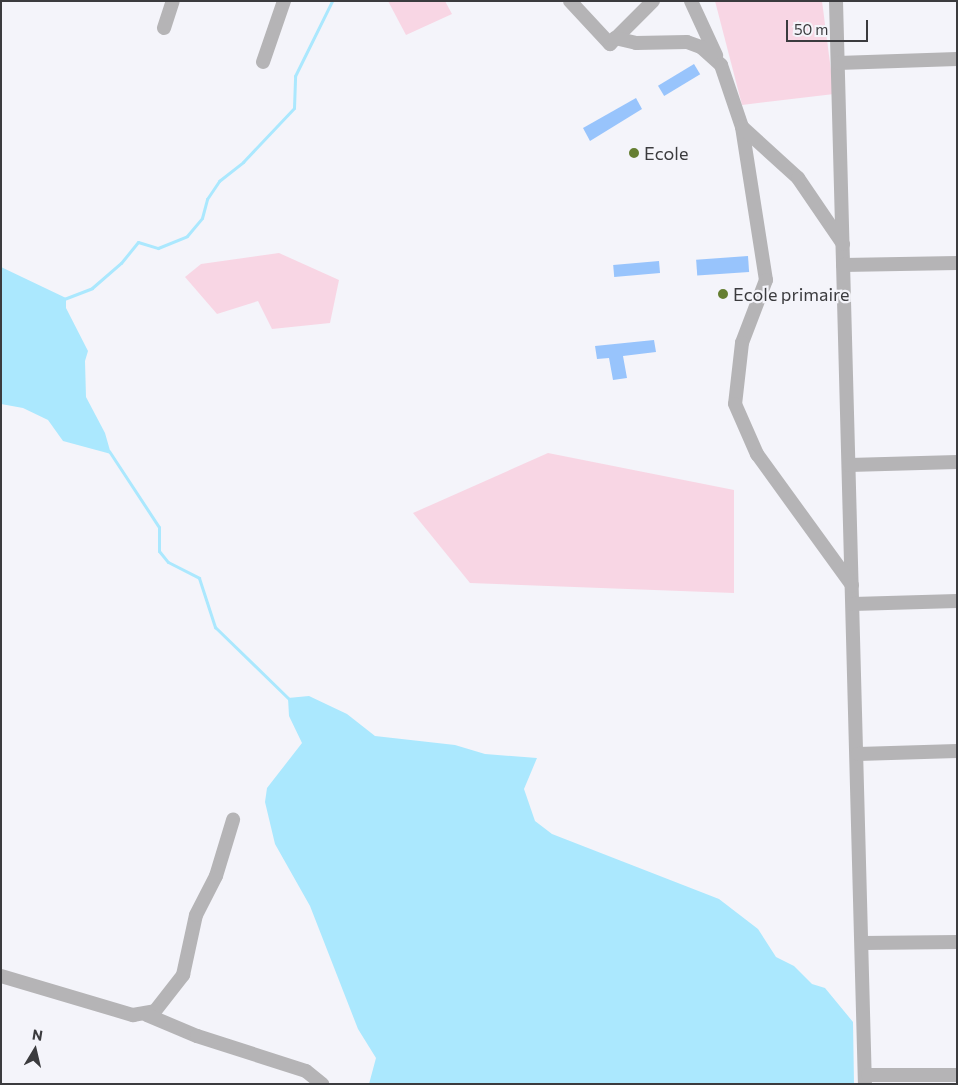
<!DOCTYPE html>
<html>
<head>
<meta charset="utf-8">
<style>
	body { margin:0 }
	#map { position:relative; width:958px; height:1085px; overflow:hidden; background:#f4f4fa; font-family:Commissioner,sans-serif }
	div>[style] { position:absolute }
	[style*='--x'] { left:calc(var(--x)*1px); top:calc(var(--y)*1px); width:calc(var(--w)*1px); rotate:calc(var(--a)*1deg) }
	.green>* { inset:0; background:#f8d6e4 }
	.water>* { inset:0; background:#abe8fe }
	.stream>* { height:3px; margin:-1.5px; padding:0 1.5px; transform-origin:1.5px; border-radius:1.5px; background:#abe8fe }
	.building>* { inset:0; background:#98c4fc; transform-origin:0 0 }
	.street>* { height:14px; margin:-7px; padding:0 7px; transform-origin:7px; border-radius:7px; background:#b5b4b6 }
	.dots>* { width:14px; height:14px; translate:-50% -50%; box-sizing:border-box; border:2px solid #f4f4fa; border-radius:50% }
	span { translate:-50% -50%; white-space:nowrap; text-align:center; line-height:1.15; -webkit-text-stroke:4.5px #f4f4fa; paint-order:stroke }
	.poi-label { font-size:18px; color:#3b3b3e }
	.left { translate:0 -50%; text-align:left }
	.frame { position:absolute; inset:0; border:2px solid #3b3b3e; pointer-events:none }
	.north { position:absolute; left:10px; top:1025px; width:50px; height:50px; -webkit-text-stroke:4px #f4f4fa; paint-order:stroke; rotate:9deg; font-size:14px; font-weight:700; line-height:20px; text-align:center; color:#3b3b3e }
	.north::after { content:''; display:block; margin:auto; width:18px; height:22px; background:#3b3b3e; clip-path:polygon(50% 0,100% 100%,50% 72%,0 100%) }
	.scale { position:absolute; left:786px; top:20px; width:82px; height:22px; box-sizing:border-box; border:2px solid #3b3b3e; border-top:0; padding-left:6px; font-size:15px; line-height:18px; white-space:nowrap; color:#3b3b3e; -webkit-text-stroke:4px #f4f4fa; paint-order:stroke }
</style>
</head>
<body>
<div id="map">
	<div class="green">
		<i style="clip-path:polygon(388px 1px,445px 1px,452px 14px,406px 35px)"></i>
		<i style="clip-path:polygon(715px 1px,822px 1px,834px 94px,742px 105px)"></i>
		<i style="clip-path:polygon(279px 253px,339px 280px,330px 323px,272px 329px,258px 301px,217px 314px,185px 277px,201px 264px)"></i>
		<i style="clip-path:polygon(548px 453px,734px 490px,734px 593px,470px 583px,413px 513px)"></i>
	</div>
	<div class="water">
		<i style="clip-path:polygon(1px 267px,66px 298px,66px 308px,88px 351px,85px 361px,86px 397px,105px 433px,111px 454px,63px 441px,48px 420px,23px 408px,1px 404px)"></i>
		<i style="clip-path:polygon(309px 696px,347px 714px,375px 736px,455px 745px,485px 754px,537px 758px,524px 789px,535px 821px,552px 834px,719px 899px,758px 929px,776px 957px,794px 966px,812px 984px,825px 988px,853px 1022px,854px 1084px,369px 1084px,376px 1058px,358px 1029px,310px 906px,275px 844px,265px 802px,267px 788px,302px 743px,289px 716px,288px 698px)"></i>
	</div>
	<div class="stream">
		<i style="--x:64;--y:299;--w:30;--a:-21"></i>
		<i style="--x:92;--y:288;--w:38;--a:-41"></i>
		<i style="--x:121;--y:263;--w:27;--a:-51"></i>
		<i style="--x:138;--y:242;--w:21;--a:17"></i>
		<i style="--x:158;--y:248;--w:31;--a:-22"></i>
		<i style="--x:187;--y:236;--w:23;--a:-50"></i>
		<i style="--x:202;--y:218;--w:20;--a:-75"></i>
		<i style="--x:207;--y:199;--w:22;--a:-56"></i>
		<i style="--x:219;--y:181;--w:31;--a:-38"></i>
		<i style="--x:243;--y:162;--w:74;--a:-46.6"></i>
		<i style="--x:294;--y:108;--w:32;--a:-88"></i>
		<i style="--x:295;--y:76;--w:84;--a:-63.7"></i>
		<i style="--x:109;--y:451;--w:91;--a:56.7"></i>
		<i style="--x:159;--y:527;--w:24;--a:90"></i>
		<i style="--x:159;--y:551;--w:14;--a:51"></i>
		<i style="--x:168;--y:562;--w:35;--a:27"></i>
		<i style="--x:199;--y:578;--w:52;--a:71.9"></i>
		<i style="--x:215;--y:627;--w:105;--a:44.2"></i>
	</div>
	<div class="building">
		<i style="left:694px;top:64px;width:12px;height:42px;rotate:59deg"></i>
		<i style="clip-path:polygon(636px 98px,642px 109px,590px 141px,583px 128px)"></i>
		<i style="left:748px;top:256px;width:16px;height:52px;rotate:86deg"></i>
		<i style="left:659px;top:261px;width:12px;height:46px;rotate:85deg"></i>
		<i style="clip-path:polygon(654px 340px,656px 352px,623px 356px,627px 378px,613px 380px,609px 358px,597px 359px,595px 346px)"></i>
	</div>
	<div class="street">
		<i style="--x:570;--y:1;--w:59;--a:47.1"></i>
		<i style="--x:610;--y:44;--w:61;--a:-45"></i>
		<i style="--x:691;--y:1;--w:60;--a:65.2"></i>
		<i style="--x:836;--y:1;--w:1083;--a:88.47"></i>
		<i style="--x:164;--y:28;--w:28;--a:-72"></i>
		<i style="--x:615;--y:38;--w:22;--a:13"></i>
		<i style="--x:636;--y:43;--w:51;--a:-1.1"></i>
		<i style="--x:687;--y:42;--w:15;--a:20"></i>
		<i style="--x:701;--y:47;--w:27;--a:42"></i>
		<i style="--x:721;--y:65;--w:65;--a:71.3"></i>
		<i style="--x:742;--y:127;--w:155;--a:81.1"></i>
		<i style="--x:766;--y:280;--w:67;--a:110.9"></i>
		<i style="--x:742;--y:343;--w:61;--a:96.5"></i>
		<i style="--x:735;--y:404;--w:55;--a:66.3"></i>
		<i style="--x:757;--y:454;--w:162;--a:54.1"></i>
		<i style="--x:263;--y:62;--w:65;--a:-71"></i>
		<i style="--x:838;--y:63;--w:119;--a:-1.9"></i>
		<i style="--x:742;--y:127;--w:76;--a:42.3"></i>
		<i style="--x:798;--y:178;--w:80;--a:55.7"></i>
		<i style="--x:843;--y:265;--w:114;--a:-1"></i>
		<i style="--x:849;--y:465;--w:108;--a:-1.6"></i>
		<i style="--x:853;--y:604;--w:104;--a:-1.7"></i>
		<i style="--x:858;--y:754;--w:99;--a:-1.7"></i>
		<i style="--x:863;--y:943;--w:94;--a:-0.6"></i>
		<i style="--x:1;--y:976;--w:138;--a:16.5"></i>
		<i style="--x:133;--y:1015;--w:22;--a:-10"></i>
		<i style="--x:155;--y:1011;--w:46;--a:-52.1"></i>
		<i style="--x:183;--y:975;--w:61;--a:-77.8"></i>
		<i style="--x:196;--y:915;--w:44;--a:-62.9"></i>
		<i style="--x:216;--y:876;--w:59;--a:-73.1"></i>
		<i style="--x:147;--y:1015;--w:54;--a:22.8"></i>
		<i style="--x:197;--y:1036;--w:114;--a:17.8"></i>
		<i style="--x:306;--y:1071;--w:21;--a:39"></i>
		<i style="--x:868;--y:1075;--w:89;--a:0"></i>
	</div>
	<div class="dots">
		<i style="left:634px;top:153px;background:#657e31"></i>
		<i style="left:723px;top:294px;background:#657e31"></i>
	</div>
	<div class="poi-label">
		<span class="left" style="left:644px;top:153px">Ecole</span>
		<span class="left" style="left:733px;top:294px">Ecole primaire</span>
	</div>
	<div class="frame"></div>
	<div class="north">N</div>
	<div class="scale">50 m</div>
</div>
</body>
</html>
